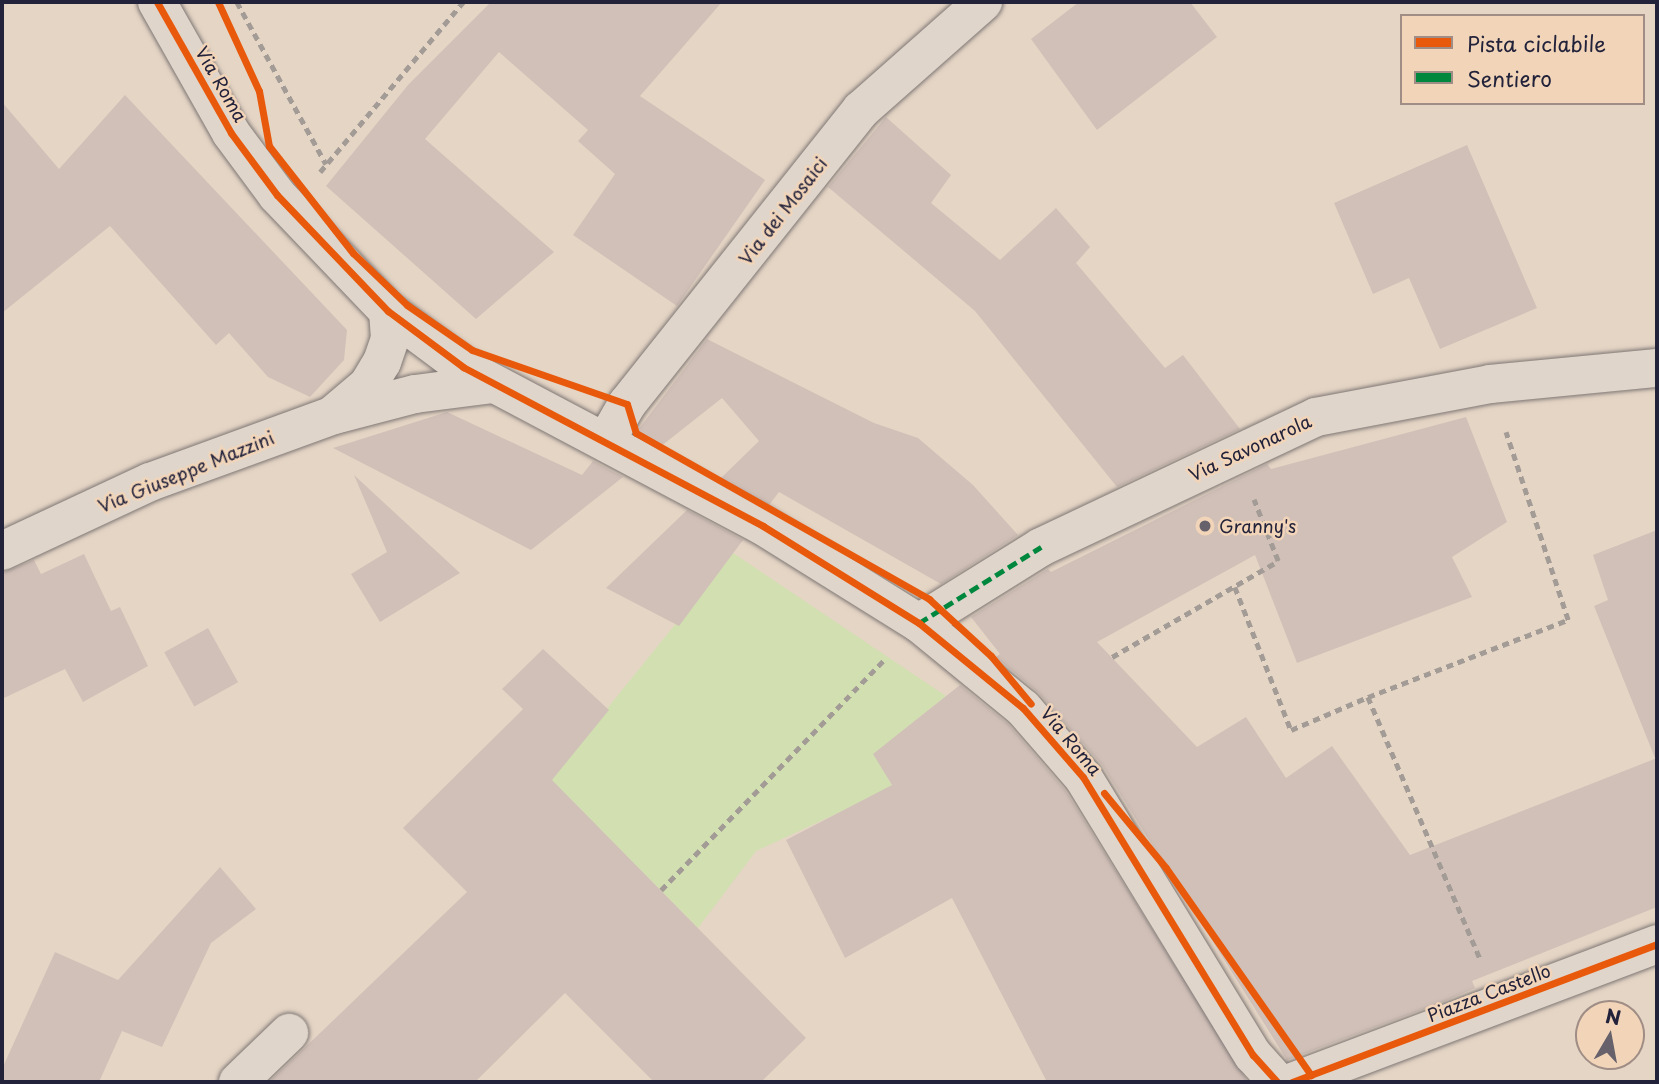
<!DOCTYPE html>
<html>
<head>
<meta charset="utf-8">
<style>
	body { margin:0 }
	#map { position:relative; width:1659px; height:1084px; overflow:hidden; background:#e5d5c5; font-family:"Playpen Sans",sans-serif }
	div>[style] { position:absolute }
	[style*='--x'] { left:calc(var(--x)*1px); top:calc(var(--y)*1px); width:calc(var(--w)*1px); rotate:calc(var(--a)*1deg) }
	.green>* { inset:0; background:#d1dfb1 }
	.building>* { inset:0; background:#d1c0b8; transform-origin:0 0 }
	.path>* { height:4.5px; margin-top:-2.25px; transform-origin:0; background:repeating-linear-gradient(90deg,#a39b96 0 7px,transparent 0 12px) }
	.roads { filter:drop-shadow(0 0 2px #7e7775) drop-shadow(0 0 2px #7e7775) }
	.minor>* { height:38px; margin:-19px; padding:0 19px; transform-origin:19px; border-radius:19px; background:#e0d5ca }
	.quiet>* { height:5px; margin-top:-2.5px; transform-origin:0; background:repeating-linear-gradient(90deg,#00873e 0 10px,transparent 0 15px) }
	.cycleway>* { height:7px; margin:-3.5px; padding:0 3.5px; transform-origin:3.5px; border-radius:3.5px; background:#e8590c }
	.dots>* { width:19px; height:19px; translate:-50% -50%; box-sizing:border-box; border:4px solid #f2d5b8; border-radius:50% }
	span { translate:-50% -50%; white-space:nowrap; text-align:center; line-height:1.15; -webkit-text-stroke:5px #f2d5b8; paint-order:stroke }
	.street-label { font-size:18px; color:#22223b }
	.poi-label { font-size:18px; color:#22223b }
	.left { translate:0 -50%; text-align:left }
	.frame { position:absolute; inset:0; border:4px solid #22223b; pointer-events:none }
	.legend { position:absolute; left:1400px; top:14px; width:245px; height:91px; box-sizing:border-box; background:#f2d5b8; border:2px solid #9f8d86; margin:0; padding:9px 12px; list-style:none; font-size:21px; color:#22223b }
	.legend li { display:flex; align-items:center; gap:14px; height:35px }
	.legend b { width:35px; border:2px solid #9f8d86 }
	.north { position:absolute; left:1575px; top:1000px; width:70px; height:70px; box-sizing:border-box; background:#f2d5b8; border:2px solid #9f8d86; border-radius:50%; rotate:10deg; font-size:19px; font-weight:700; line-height:28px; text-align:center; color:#22223b }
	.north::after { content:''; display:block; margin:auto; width:24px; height:32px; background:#66616b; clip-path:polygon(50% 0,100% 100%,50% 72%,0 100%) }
</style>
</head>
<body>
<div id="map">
	<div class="green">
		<i style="clip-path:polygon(733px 553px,946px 696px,874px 754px,904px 806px,853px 806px,756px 851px,698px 928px,550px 779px)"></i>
	</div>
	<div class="building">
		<i style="clip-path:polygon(491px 2px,722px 2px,640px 96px,765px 180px,677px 306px,573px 235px,615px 174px,578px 141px,588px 130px,499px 52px,425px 139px,554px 252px,476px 319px,326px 186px,408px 85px)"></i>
		<i style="clip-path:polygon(1079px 2px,1190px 2px,1217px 37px,1097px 130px,1031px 39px)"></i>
		<i style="clip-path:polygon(125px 95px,347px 330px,344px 360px,310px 397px,268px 377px,229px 333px,216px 345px,110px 226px,2px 313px,2px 102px,59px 169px)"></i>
		<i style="clip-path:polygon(886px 117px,951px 175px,931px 203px,1000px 260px,1056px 208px,1090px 247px,1076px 263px,1165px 368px,1183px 355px,1240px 429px,1117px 487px,975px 311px,828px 187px)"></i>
		<i style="clip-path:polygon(1467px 145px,1537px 308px,1440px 349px,1409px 278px,1373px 294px,1334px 203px)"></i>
		<i style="clip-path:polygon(707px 339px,874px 423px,918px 438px,973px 485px,1018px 535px,941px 584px,779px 492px,769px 505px,720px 479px,759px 441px,722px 398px,660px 447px,635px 434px)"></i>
		<i style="clip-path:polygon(447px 412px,582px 475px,593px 461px,623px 477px,531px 550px,333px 448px)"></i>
		<i style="clip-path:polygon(1466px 417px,1507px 522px,1452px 557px,1472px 597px,1297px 663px,1255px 555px,1097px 642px,1197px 747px,1246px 717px,1286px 778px,1332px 746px,1410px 855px,1657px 758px,1657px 907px,1472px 981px,1475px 988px,1445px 1001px,1287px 1060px,1102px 765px,1039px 693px,996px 657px,1000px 654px,971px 617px,1048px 569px,1051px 572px,1267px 464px,1271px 469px)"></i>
		<i style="clip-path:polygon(354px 475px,460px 573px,380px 622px,351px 574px,387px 552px)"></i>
		<i style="clip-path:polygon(687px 510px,743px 540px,679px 626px,606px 588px)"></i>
		<i style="clip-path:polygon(1657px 530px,1657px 758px,1655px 758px,1594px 606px,1608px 600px,1593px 555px)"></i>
		<i style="clip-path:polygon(84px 554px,111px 611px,120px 607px,148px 666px,83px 702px,65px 669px,2px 699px,2px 573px,34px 560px,41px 574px)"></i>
		<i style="left:208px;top:628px;width:62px;height:50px;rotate:61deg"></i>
		<i style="clip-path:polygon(543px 649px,609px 710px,552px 780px,806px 1038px,761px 1082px,654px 1082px,565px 993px,475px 1082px,269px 1082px,467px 892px,403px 828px,523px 709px,502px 689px)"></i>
		<i style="clip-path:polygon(960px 685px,1008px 724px,1065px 790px,1248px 1082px,1047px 1082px,952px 898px,845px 958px,786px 840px,892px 785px,873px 754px)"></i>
		<i style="clip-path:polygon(220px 867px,256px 909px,211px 943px,162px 1047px,122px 1031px,99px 1082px,2px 1082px,2px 1069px,55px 952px,118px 980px)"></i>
	</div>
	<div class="path">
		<i style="--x:237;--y:2;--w:185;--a:61.2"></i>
		<i style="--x:320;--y:172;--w:222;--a:-49.9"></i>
		<i style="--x:1235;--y:587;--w:154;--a:68.6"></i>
		<i style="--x:1291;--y:730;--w:84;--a:-23.2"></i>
		<i style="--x:1368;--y:697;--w:284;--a:66.8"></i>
		<i style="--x:1112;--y:657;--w:192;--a:-30"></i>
		<i style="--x:1278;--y:561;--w:66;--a:-111.5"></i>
		<i style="--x:1368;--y:697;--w:214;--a:-21.1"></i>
		<i style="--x:1568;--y:620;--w:198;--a:-108.3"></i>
		<i style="--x:661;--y:890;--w:320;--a:-45.9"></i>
	</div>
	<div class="roads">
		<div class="minor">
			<i style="--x:157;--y:2;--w:150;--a:60.5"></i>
			<i style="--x:231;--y:133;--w:77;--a:53.4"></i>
			<i style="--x:277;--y:195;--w:161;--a:46.3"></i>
			<i style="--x:388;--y:311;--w:94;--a:36.7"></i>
			<i style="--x:463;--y:367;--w:340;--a:27.9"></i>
			<i style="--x:763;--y:526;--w:184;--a:31.9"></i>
			<i style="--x:919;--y:623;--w:134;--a:39.3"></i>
			<i style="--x:1023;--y:708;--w:91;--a:49"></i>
			<i style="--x:1083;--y:777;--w:326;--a:58.6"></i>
			<i style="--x:1253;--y:1055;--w:36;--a:48"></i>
			<i style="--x:335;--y:413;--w:43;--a:-40.3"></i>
			<i style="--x:368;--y:385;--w:27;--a:-59"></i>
			<i style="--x:382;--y:362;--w:24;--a:-71"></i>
			<i style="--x:390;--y:339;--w:28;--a:-94"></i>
			<i style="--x:606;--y:441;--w:43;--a:-60.4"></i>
			<i style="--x:627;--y:404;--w:376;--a:-51.5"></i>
			<i style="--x:861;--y:110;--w:163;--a:-41.5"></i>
			<i style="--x:2;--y:551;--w:163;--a:-25"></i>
			<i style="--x:150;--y:482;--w:196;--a:-20"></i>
			<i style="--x:334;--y:415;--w:84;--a:-14.5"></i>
			<i style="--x:415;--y:394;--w:79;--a:-7.3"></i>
			<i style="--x:919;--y:623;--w:144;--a:-31.9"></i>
			<i style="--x:1041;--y:547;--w:304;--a:-25.3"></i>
			<i style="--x:1316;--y:417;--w:177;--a:-10.7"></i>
			<i style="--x:1490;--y:384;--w:168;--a:-5.5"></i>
			<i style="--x:238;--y:1082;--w:71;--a:-43.9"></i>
			<i style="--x:1292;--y:1082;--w:390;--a:-20.7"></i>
		</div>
	</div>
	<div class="quiet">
		<i style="--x:919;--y:623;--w:144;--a:-31.9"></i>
	</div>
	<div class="cycleway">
		<i style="--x:157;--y:2;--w:150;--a:60.5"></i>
		<i style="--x:231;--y:133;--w:77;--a:53.4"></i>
		<i style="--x:277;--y:195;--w:161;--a:46.3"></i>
		<i style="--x:388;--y:311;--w:94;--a:36.7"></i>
		<i style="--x:463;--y:367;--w:340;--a:27.9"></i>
		<i style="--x:763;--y:526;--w:184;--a:31.9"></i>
		<i style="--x:919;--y:623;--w:134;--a:39.3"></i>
		<i style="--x:1023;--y:708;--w:91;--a:49"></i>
		<i style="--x:1083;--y:777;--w:326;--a:58.6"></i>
		<i style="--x:1253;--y:1055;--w:36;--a:48"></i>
		<i style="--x:218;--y:2;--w:98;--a:65.3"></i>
		<i style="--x:259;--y:91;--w:56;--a:79.7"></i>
		<i style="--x:269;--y:146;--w:136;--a:51.9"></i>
		<i style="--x:353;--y:253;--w:75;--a:43.9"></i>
		<i style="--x:407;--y:305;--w:79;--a:34.7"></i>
		<i style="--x:472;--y:350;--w:164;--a:19.2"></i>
		<i style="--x:627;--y:404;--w:30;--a:73"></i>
		<i style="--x:636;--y:433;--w:337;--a:29.5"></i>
		<i style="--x:929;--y:599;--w:84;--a:42.6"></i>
		<i style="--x:991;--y:656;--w:62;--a:50.2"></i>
		<i style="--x:1104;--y:793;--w:97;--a:50.4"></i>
		<i style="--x:1166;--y:868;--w:253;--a:55"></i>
		<i style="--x:1292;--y:1082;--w:390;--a:-20.7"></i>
	</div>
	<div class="dots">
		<i style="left:1205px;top:526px;background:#66616b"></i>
	</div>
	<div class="street-label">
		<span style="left:221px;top:84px;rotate:60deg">Via Roma</span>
		<span style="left:783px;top:211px;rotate:-52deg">Via dei Mosaici</span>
		<span style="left:1250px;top:448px;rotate:-25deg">Via Savonarola</span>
		<span style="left:186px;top:472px;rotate:-22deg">Via Giuseppe Mazzini</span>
		<span style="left:1071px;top:741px;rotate:50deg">Via Roma</span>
		<span style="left:1489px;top:993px;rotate:-21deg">Piazza Castello</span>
	</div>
	<div class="poi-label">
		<span class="left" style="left:1219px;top:526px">Granny's</span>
	</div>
	<div class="frame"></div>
	<ul class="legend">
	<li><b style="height:9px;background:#e8590c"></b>Pista ciclabile</li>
	<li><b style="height:9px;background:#00873e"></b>Sentiero</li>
	</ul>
	<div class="north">N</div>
</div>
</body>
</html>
